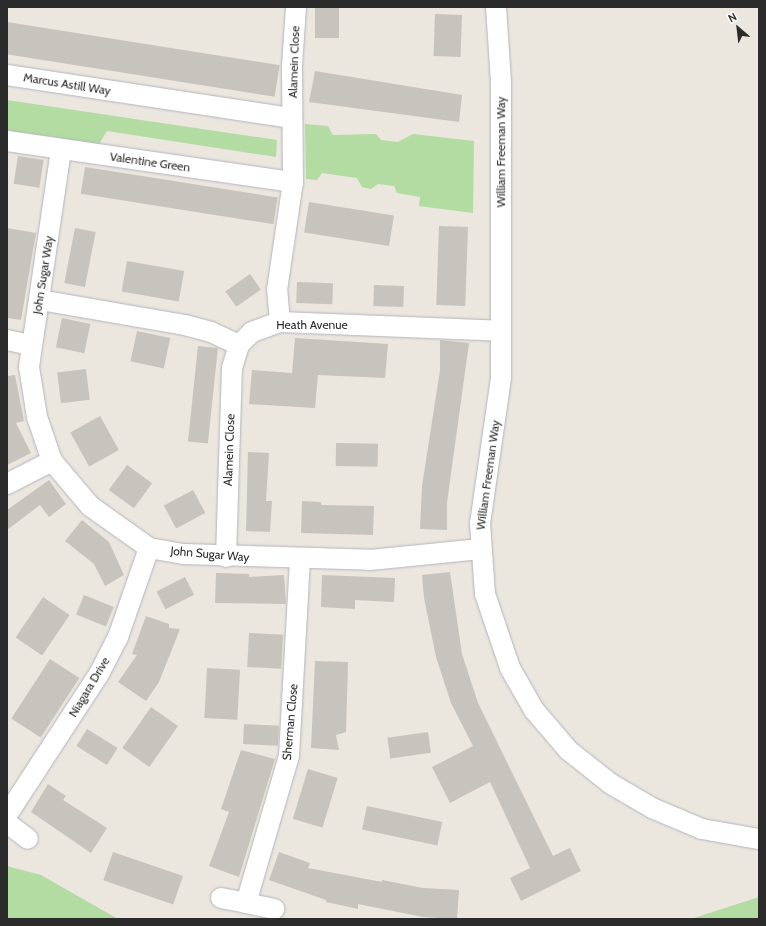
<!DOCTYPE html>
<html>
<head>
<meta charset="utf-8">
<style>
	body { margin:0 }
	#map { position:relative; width:766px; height:926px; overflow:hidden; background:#ebe6de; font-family:Cabin,sans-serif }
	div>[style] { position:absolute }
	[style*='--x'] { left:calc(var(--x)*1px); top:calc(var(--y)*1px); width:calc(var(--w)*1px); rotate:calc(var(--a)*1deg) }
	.green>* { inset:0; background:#b2dca1 }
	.building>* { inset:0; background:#c7c4bd; transform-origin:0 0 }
	.roads { filter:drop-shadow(0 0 1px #b2b4bd) drop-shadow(0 0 1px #b2b4bd) }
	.minor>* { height:20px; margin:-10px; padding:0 10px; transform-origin:10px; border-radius:10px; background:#fff }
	span { translate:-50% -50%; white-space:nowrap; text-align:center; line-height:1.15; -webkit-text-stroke:3px #fff; paint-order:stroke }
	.street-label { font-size:12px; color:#2b2b2b }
	.frame { position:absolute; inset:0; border:8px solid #2b2b2b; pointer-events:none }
	.north { position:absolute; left:718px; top:8px; width:40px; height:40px; -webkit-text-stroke:3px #fff; paint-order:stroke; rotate:332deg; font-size:11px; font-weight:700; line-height:16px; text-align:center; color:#2b2b2b }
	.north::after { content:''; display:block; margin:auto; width:14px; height:18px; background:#2b2b2b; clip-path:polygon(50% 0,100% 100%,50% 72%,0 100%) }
</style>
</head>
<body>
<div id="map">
	<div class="green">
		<i style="clip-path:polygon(7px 100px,277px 140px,276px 157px,107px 131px,99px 144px,7px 130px)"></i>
		<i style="clip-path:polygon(305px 124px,328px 126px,333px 135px,376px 134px,381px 140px,398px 142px,413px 134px,474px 141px,473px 213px,419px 206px,420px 197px,397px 193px,394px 186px,378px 184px,371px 189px,362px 187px,357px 178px,322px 173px,317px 180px,306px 179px)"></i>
		<i style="clip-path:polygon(7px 866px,41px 875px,118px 919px,7px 919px)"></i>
		<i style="clip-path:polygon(759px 897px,759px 919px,691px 919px)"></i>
	</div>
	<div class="building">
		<i style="left:315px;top:7px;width:24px;height:31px"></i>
		<i style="left:435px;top:14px;width:27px;height:42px;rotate:2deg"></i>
		<i style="left:7px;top:22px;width:276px;height:32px;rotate:9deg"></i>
		<i style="clip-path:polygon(315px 71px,462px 95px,459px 122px,309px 102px)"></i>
		<i style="left:18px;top:156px;width:26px;height:28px;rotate:9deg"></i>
		<i style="left:85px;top:167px;width:195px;height:27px;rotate:9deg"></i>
		<i style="left:309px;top:202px;width:86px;height:31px;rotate:9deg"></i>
		<i style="left:439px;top:226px;width:29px;height:79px;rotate:2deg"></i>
		<i style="clip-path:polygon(7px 228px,36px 233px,21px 320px,7px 318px)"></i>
		<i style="left:75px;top:228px;width:21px;height:56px;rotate:11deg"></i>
		<i style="left:127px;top:261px;width:58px;height:31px;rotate:10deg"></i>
		<i style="left:250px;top:274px;width:19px;height:30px;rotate:55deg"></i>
		<i style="left:297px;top:282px;width:36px;height:21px;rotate:2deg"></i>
		<i style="left:374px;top:285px;width:30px;height:21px;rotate:2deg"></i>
		<i style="left:62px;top:318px;width:29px;height:30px;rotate:12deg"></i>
		<i style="left:137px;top:331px;width:34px;height:31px;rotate:12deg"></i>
		<i style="clip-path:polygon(295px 338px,388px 344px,385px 378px,318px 375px,315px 408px,249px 404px,252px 370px,292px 373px)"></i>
		<i style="clip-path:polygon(440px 340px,469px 343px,447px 503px,447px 530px,420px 529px,422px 486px,440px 370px)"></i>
		<i style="left:198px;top:346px;width:20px;height:96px;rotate:6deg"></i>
		<i style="left:86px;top:369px;width:31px;height:29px;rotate:83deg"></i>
		<i style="clip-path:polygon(15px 375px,24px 421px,16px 423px,31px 453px,7px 465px,7px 376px)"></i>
		<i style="left:100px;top:416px;width:39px;height:34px;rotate:61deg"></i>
		<i style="left:336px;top:443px;width:42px;height:23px;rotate:1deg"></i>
		<i style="clip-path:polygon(248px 452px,269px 453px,266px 501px,272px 501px,270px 532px,246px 531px)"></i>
		<i style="left:127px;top:465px;width:31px;height:31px;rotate:36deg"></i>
		<i style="clip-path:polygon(49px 480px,66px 504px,49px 517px,40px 505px,7px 530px,7px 510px)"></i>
		<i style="left:193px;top:490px;width:26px;height:33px;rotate:62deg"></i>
		<i style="clip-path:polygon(302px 501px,321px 502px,321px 505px,374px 506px,373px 535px,301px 533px)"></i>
		<i style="clip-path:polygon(82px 520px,109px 542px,124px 575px,105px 586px,94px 564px,65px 541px)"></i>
		<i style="clip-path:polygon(450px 572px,462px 654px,478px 703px,553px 856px,570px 848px,581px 871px,521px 901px,510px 878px,530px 868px,490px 782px,450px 803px,432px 767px,473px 746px,451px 703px,436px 657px,424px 598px,422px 575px)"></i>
		<i style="clip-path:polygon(216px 573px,249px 574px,249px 577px,284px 575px,286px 604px,215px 603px)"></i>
		<i style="clip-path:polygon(322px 575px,395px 578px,394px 602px,355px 600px,355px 609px,321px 607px)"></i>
		<i style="left:185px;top:577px;width:20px;height:32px;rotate:63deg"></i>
		<i style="left:84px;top:595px;width:32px;height:21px;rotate:22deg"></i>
		<i style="left:43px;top:597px;width:32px;height:49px;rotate:34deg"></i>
		<i style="clip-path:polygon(146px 616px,169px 624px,169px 628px,180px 629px,159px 682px,146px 701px,118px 682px,137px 655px,132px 654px)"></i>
		<i style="left:249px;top:633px;width:34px;height:34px;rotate:3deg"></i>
		<i style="left:50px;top:659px;width:35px;height:71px;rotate:33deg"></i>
		<i style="clip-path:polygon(315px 661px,348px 662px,346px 732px,336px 735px,339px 750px,311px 748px)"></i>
		<i style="left:207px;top:668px;width:33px;height:50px;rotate:3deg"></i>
		<i style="left:151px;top:707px;width:33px;height:50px;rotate:35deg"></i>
		<i style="left:244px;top:724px;width:35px;height:20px;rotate:3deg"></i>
		<i style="left:87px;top:729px;width:36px;height:20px;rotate:32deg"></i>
		<i style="left:428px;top:732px;width:21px;height:41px;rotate:82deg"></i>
		<i style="clip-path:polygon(241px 750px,275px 759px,239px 877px,209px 866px,229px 812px,221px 809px)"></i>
		<i style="left:308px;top:769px;width:31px;height:52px;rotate:17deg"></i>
		<i style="clip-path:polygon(48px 784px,66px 796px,63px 800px,107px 828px,91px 853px,31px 812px)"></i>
		<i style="left:367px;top:806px;width:77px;height:24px;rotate:12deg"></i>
		<i style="left:113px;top:852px;width:74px;height:30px;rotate:19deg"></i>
		<i style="clip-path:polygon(279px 852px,310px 863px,308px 868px,382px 882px,382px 880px,423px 888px,459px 890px,457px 919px,423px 917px,358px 904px,358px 909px,326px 902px,326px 900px,269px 880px)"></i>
	</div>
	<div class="roads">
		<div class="minor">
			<i style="--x:496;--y:7;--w:76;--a:86.2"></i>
			<i style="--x:501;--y:83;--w:295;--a:90"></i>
			<i style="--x:501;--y:378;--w:147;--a:98.2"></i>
			<i style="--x:480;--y:523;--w:71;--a:86"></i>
			<i style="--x:485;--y:594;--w:78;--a:71.3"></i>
			<i style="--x:510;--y:668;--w:48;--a:60.3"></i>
			<i style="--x:534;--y:710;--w:52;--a:49.6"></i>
			<i style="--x:568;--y:750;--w:55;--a:38.3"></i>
			<i style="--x:611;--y:784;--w:48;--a:30.3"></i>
			<i style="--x:652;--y:808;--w:54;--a:22.8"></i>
			<i style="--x:702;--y:829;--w:58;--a:10"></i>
			<i style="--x:7;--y:75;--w:288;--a:8.6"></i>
			<i style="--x:7;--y:141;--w:289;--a:8.2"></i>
			<i style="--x:61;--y:150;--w:219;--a:98.4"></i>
			<i style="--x:29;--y:367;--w:51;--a:80.9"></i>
			<i style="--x:37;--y:417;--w:46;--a:71.2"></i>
			<i style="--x:52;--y:461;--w:59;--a:49.8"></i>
			<i style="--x:90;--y:506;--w:72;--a:35.4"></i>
			<i style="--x:149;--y:548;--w:36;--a:10"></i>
			<i style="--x:184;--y:554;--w:186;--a:1.8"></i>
			<i style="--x:370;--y:560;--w:111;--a:-5.7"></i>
			<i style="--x:40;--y:300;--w:147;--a:9.8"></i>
			<i style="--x:185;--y:325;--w:27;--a:15"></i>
			<i style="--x:211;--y:332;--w:31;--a:25"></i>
			<i style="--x:239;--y:345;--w:18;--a:-45"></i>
			<i style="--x:252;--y:332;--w:30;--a:-20"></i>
			<i style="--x:280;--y:322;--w:220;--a:2.3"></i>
			<i style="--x:280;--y:322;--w:32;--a:-95"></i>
			<i style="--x:277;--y:290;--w:109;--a:-81.6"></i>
			<i style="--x:293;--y:182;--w:116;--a:-90.5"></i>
			<i style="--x:292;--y:66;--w:59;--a:-86.1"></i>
			<i style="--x:7;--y:340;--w:25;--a:12"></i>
			<i style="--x:7;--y:484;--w:51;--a:-27.1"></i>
			<i style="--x:226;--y:557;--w:189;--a:-88.2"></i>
			<i style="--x:232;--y:368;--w:24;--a:-73"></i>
			<i style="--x:7;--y:815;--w:168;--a:-56.9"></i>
			<i style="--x:99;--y:674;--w:42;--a:-62.8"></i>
			<i style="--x:118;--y:637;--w:94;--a:-70.8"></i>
			<i style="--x:7;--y:823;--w:26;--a:37"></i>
			<i style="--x:221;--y:898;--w:25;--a:11"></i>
			<i style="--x:246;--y:903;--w:153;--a:-73.7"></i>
			<i style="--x:289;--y:756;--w:197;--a:-86.8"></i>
			<i style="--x:246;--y:903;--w:29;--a:12"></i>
		</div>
	</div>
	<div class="street-label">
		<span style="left:294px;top:62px;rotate:-88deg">Alamein Close</span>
		<span style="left:67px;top:84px;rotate:9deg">Marcus Astill Way</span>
		<span style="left:501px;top:152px;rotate:-90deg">William Freeman Way</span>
		<span style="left:150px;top:162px;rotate:8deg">Valentine Green</span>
		<span style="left:43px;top:275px;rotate:-81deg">John Sugar Way</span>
		<span style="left:312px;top:325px">Heath Avenue</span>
		<span style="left:229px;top:450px;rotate:-88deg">Alamein Close</span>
		<span style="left:488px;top:475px;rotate:-82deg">William Freeman Way</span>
		<span style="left:210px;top:554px;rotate:5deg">John Sugar Way</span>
		<span style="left:89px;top:687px;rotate:-59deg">Niagara Drive</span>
		<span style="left:290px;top:722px;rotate:-85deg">Sherman Close</span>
	</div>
	<div class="frame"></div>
	<div class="north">N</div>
</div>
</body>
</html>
